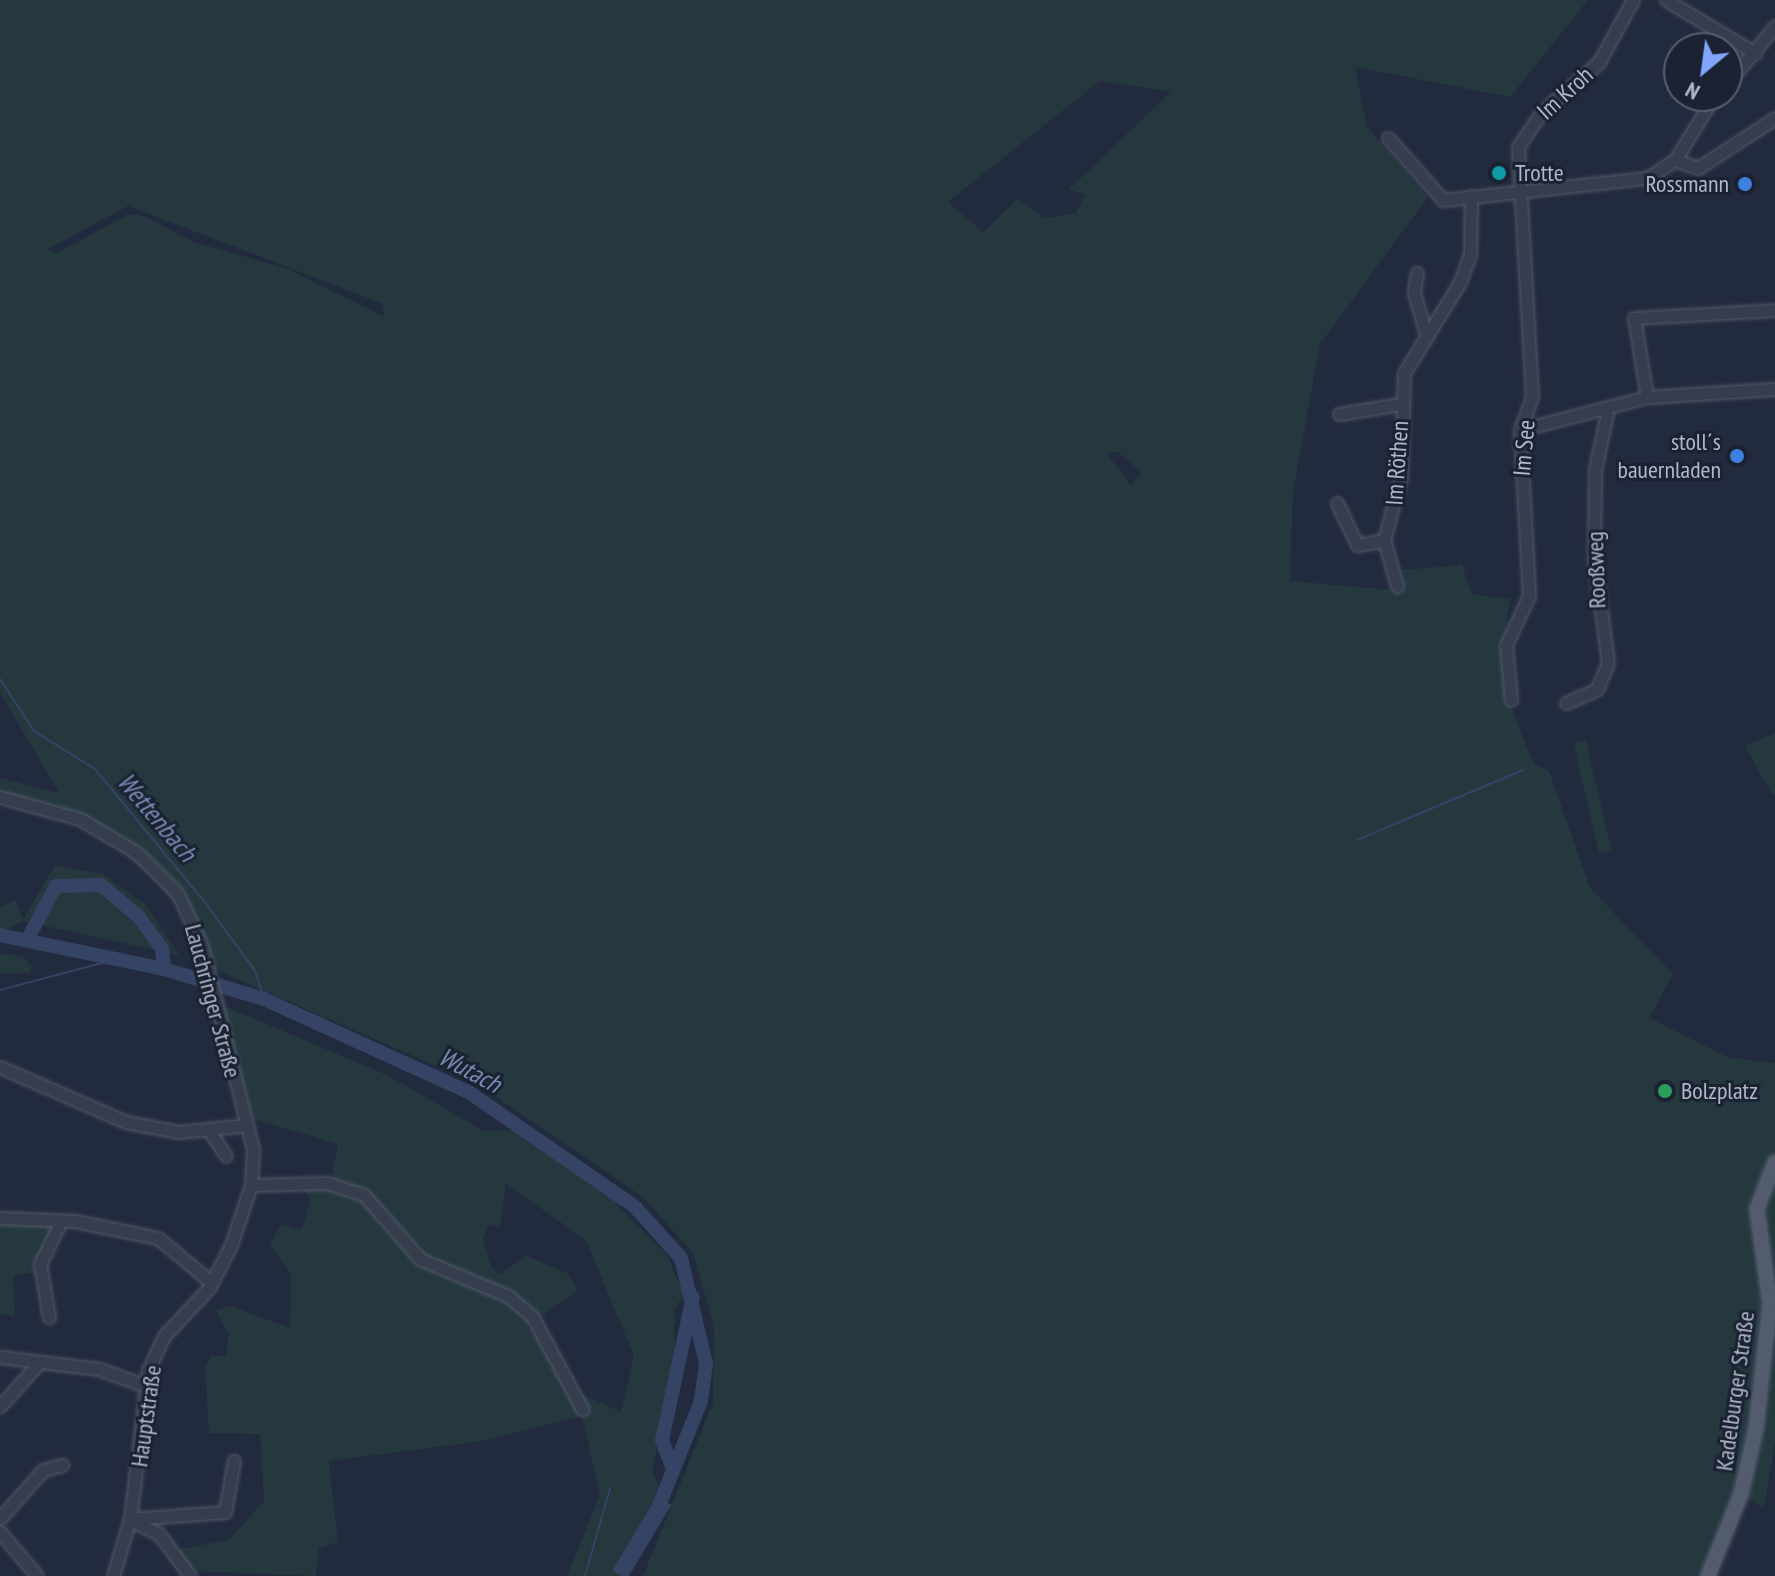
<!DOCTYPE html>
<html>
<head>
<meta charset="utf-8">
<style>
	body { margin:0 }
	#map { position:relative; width:1775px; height:1576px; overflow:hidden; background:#222a3d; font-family:"PT Sans Narrow",sans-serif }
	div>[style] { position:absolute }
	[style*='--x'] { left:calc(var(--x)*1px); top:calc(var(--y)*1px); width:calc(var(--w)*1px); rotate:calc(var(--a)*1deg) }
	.green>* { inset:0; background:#24383e; transform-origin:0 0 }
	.water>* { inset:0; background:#354365; transform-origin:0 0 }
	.stream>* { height:2px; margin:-1px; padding:0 1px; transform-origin:1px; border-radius:1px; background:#354365 }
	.river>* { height:14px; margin:-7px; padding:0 7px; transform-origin:7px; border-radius:7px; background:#354365 }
	.roads { filter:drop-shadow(0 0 2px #515868) drop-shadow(0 0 2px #515868) }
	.minor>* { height:11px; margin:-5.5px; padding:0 5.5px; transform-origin:5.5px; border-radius:5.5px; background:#363d4d }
	.major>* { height:14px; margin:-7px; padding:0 7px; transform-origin:7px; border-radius:7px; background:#535c6d }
	.dots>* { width:22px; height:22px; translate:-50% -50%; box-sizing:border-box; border:4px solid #1b2232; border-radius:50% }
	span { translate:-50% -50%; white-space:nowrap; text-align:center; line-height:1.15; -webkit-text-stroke:6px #1b2232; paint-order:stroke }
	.street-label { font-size:24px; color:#b1b8c8 }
	.poi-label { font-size:24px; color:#b1b8c8 }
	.left { translate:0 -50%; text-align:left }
	.right { translate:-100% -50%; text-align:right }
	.water-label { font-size:26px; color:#778ab2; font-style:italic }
	.north { position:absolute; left:1663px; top:32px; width:80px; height:80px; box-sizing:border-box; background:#1b2232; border:2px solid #575e6e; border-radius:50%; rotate:209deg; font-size:22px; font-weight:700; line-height:32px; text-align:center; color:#b1b8c8 }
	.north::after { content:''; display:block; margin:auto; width:28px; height:36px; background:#82a5fd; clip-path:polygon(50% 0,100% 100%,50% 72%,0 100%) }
</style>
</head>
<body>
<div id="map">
	<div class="green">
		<i style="clip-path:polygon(evenodd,0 0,1588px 0,1510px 97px,1355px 67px,1367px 127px,1428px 197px,1320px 344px,1293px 492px,1290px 581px,1394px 590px,1404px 581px,1402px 570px,1462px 565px,1472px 594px,1510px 599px,1504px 645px,1511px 705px,1526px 746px,1535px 765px,1549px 771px,1590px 888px,1673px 974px,1649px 1018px,1729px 1058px,1775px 1063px,1775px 1302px,1762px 1301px,1762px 1361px,1740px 1478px,1703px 1576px,643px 1576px,713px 1403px,714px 1326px,693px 1253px,644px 1198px,479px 1085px,210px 967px,189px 922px,155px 878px,70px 811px,0 792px,0 778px,59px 793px,0 692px,0 0,1100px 81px,1171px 92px,1068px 190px,1085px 194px,1076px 213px,1044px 218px,1018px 199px,983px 232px,948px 202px,1100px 81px,0 0,128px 206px,381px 303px,385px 317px,288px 269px,194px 242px,144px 216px,129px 214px,55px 254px,48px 249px,128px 206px,0 0,1118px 452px,1142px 472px,1131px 485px,1107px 454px,1118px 452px)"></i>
		<i style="clip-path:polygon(1775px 733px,1775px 794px,1772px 795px,1745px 746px)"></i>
		<i style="left:1586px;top:740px;width:114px;height:13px;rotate:77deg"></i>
		<i style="clip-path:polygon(55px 865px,103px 874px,145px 904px,179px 955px,22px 921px,0 933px,0 907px,16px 900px,23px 920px)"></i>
		<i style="clip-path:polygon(0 953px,23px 957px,32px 966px,29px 973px,0 973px)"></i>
		<i style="clip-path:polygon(evenodd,222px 1005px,389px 1076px,484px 1131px,513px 1130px,613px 1200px,667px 1255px,684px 1295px,675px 1308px,674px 1373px,652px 1470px,659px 1487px,621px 1576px,567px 1576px,600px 1495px,582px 1416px,482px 1441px,329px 1461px,338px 1542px,319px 1548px,316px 1576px,191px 1571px,175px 1550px,229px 1540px,264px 1501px,260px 1434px,209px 1433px,205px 1366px,212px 1355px,226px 1356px,229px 1334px,216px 1311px,230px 1306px,290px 1328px,291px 1274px,270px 1245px,281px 1224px,301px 1230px,311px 1201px,300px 1183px,330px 1187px,338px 1144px,253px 1119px,222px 1005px,506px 1184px,586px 1240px,634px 1356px,621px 1412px,569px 1388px,541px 1335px,535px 1338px,527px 1326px,578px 1290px,567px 1273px,527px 1256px,499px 1274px,492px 1268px,483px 1239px,488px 1224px,500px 1227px,506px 1184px)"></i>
		<i style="clip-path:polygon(0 1221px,53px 1225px,34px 1272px,13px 1276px,15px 1317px,0 1314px)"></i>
		<i style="clip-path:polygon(1775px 1308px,1775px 1443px,1764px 1508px,1747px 1499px)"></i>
	</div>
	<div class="water">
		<i style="left:657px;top:1496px;width:17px;height:87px;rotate:31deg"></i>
	</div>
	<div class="stream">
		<i style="--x:0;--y:679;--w:62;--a:56.8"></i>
		<i style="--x:34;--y:731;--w:72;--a:31.9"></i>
		<i style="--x:95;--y:769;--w:171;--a:50.5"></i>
		<i style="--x:204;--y:901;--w:87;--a:53.9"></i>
		<i style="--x:255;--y:971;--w:29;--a:72"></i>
		<i style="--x:1357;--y:840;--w:180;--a:-22.9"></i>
		<i style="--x:0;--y:990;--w:125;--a:-14.8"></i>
		<i style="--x:585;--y:1576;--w:91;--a:-74"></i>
	</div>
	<div class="river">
		<i style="--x:0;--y:935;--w:167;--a:11.7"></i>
		<i style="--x:164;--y:969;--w:104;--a:16.7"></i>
		<i style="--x:264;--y:999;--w:226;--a:24.5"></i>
		<i style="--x:470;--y:1093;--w:201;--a:34.6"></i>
		<i style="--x:635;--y:1207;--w:69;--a:48"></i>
		<i style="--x:681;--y:1258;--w:109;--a:76.7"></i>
		<i style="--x:706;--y:1364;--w:37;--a:98"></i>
		<i style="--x:701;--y:1401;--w:121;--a:111.9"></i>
		<i style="--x:27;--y:940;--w:61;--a:-61.8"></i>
		<i style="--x:56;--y:886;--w:45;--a:-1.3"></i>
		<i style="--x:101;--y:885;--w:50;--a:40.1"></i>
		<i style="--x:139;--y:917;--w:39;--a:54"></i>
		<i style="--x:162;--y:949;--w:20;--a:84"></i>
		<i style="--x:673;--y:1469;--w:31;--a:-111"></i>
		<i style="--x:662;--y:1440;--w:146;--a:-77.8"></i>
	</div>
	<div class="roads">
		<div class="minor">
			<i style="--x:1666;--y:0;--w:104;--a:30.8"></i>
			<i style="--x:1727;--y:84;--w:75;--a:-50.4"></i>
			<i style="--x:1388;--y:138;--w:83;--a:48.4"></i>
			<i style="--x:1443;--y:200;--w:205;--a:-6.2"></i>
			<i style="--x:1647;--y:178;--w:33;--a:-33"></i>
			<i style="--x:1675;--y:160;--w:24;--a:19"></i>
			<i style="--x:1698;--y:168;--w:92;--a:-33"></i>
			<i style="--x:1675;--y:160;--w:75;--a:-58.6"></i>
			<i style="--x:1417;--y:273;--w:20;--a:99"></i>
			<i style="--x:1414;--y:293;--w:46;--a:73.5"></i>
			<i style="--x:1647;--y:397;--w:80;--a:-99.3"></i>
			<i style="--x:1634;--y:318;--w:141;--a:-3.2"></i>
			<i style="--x:1339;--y:414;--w:62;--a:-9.3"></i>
			<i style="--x:1520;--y:430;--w:131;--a:-14.6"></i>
			<i style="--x:1647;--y:397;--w:128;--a:-3.6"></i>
			<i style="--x:1337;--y:503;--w:47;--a:64.5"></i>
			<i style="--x:1357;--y:545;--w:27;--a:-10"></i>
			<i style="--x:1384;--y:540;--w:66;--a:-75.1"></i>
			<i style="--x:1401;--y:476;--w:103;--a:-88.3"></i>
			<i style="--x:1404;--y:373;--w:107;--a:-58.4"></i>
			<i style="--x:1460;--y:282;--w:29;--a:-70"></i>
			<i style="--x:1470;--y:255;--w:59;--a:-89"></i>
			<i style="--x:1384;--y:540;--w:48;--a:74.2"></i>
			<i style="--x:1511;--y:700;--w:55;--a:-95.2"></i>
			<i style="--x:1506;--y:645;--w:54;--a:-64.9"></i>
			<i style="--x:1529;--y:596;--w:166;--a:-93.1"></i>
			<i style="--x:1520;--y:430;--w:35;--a:-70"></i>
			<i style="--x:1532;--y:397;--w:250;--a:-93.2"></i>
			<i style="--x:1518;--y:147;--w:40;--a:-56"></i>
			<i style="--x:1540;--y:114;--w:79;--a:-41.4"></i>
			<i style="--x:1599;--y:62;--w:71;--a:-61.3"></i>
			<i style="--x:1566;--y:703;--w:34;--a:-24"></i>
			<i style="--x:1597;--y:689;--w:28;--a:-67"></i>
			<i style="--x:1608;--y:663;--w:107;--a:-97.5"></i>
			<i style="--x:1594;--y:557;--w:87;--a:-89.3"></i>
			<i style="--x:1595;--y:470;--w:58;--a:-78.1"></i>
			<i style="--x:0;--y:797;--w:83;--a:15.4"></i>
			<i style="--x:80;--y:819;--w:66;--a:30.8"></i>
			<i style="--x:137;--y:853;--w:58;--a:45"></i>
			<i style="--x:178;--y:894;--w:57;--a:65.2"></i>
			<i style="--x:202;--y:946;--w:209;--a:75.9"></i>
			<i style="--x:253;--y:1149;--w:36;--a:93"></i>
			<i style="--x:251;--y:1185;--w:63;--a:108.4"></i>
			<i style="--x:231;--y:1245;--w:48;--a:117.1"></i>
			<i style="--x:209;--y:1288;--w:66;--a:133.2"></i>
			<i style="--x:164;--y:1336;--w:38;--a:115"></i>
			<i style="--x:148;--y:1371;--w:149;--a:96.9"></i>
			<i style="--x:130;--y:1519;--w:59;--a:106.6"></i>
			<i style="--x:0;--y:1067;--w:137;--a:23.6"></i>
			<i style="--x:126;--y:1122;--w:54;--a:10.7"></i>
			<i style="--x:179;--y:1132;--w:68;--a:-5.9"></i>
			<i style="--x:208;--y:1129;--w:32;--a:56"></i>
			<i style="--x:251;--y:1185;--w:76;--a:-1.5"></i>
			<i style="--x:327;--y:1183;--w:39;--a:18"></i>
			<i style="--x:364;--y:1195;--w:85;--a:48.8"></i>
			<i style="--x:420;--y:1259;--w:95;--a:22.8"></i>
			<i style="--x:508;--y:1296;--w:31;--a:40"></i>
			<i style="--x:532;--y:1316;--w:106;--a:61.7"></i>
			<i style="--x:0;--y:1218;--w:75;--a:2.3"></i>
			<i style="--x:75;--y:1221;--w:85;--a:11.6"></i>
			<i style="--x:158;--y:1238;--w:70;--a:39.8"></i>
			<i style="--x:49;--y:1317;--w:54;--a:-99.6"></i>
			<i style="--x:40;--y:1264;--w:48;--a:-64"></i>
			<i style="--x:0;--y:1357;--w:100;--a:6.9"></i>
			<i style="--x:99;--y:1369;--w:50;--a:19.9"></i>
			<i style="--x:0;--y:1406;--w:58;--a:-47.8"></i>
			<i style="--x:0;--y:1518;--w:64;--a:-48.1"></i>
			<i style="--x:43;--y:1470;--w:20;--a:-15"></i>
			<i style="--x:130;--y:1519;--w:95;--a:-4.2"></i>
			<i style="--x:225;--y:1512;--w:52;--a:-80"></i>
			<i style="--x:130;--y:1520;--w:32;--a:26"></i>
			<i style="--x:159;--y:1534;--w:52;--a:53.6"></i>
			<i style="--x:0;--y:1532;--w:57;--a:49.9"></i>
		</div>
		<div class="major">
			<i style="--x:1708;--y:1576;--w:88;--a:-68.1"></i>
			<i style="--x:1741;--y:1494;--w:68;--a:-77.2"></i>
			<i style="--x:1756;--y:1428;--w:125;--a:-83.6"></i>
			<i style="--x:1770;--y:1304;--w:96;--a:-97.8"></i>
			<i style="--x:1757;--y:1209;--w:50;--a:-69"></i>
		</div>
	</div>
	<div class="dots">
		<i style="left:1499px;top:173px;background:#0f9aa8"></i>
		<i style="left:1745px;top:184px;background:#3f7fe0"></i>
		<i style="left:1737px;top:456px;background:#3f7fe0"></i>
		<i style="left:1665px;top:1091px;background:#2e9e5b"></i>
	</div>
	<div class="street-label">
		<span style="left:1565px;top:93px;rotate:-42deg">Im Kroh</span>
		<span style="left:1524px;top:448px;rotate:-85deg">Im See</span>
		<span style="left:1397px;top:463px;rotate:-86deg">Im Röthen</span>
		<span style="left:1596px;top:570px;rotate:-92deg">Rooßweg</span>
		<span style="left:213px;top:1001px;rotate:75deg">Lauchringer Straße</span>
		<span style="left:1735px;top:1391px;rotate:-82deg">Kadelburger Straße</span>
		<span style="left:146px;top:1416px;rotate:-82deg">Hauptstraße</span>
	</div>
	<div class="poi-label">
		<span class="left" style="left:1515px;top:173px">Trotte</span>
		<span class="right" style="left:1729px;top:184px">Rossmann</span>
		<span class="right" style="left:1721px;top:456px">stoll´s<br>bauernladen</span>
		<span class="left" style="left:1681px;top:1091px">Bolzplatz</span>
	</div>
	<div class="water-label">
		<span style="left:157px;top:817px;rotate:50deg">Wettenbach</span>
		<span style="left:470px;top:1070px;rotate:28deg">Wutach</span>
	</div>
	<div class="north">N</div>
</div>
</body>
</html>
